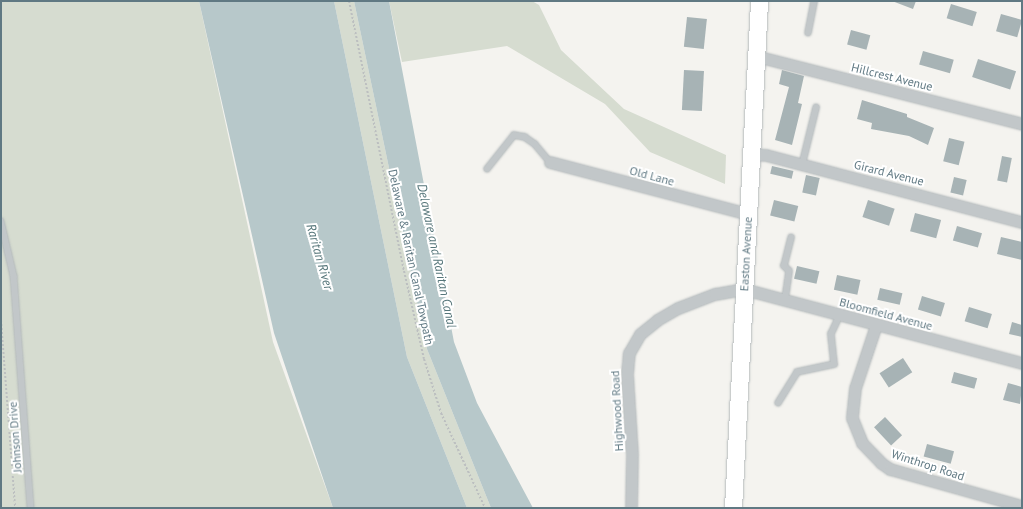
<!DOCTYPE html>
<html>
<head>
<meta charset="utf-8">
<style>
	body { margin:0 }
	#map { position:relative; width:1023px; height:509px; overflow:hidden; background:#f4f3ef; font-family:"PT Sans",sans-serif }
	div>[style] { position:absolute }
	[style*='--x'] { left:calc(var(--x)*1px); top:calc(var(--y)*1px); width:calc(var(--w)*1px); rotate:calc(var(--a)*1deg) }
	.green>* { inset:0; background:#d6dcd0 }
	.water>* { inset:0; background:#b7c8ca }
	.building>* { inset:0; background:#a7b3b5; transform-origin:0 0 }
	.path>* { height:2px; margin-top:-1px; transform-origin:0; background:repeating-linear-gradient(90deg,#bcbfc0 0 2px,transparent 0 4px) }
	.roads { filter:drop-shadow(0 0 1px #b3b9bb) drop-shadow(0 0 1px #b3b9bb) }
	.lane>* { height:5.5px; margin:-2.75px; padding:0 2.75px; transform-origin:2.75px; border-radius:2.75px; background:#c2c7c9 }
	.street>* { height:11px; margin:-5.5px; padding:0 5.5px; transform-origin:5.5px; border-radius:5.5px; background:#c2c7c9 }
	.primary>* { height:17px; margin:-8.5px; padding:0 8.5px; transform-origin:8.5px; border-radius:8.5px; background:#fff }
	span { translate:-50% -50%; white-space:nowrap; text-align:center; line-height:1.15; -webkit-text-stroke:4px #fff; paint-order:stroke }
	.street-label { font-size:12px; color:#607983 }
	.water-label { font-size:13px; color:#56767a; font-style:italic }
	.frame { position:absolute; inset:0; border:2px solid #607983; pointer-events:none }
</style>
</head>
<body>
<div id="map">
	<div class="green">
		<i style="clip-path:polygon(1px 1px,199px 1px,273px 342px,333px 508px,1px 508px)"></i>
		<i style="clip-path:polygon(334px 1px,354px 1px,427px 349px,491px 508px,467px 508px,407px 357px)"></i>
		<i style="clip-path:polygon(389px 1px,532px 1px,539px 5px,561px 50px,624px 109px,726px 155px,725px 184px,650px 152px,605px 104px,507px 46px,402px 62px)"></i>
	</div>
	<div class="water">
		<i style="clip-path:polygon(199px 1px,334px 1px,407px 357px,467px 508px,333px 508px,274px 333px)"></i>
		<i style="clip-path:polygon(354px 1px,389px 1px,454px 342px,477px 403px,533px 508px,491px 508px,427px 349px)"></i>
	</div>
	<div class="building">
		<i style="clip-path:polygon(892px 1px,916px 1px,913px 9px)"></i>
		<i style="left:951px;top:4px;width:27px;height:15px;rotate:17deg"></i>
		<i style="left:1001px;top:14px;width:22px;height:18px;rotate:16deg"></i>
		<i style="left:687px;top:17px;width:20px;height:30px;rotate:6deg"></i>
		<i style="left:851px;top:30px;width:20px;height:15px;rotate:15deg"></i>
		<i style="left:923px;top:51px;width:32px;height:14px;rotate:16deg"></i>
		<i style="left:978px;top:59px;width:40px;height:19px;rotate:18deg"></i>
		<i style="left:684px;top:70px;width:20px;height:40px;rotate:3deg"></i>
		<i style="clip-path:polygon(782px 70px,804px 76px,798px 103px,802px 104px,792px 145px,775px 140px,789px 87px,779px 84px)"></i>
		<i style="clip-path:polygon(862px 100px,907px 114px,907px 117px,934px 128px,928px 145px,909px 136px,871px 129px,872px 123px,857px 119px)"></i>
		<i style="left:949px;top:138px;width:16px;height:24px;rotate:14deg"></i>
		<i style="left:1002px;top:156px;width:10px;height:25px;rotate:11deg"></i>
		<i style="left:772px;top:166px;width:22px;height:8px;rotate:13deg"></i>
		<i style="left:806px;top:175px;width:14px;height:18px;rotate:12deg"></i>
		<i style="left:954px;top:177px;width:13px;height:16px;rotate:13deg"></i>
		<i style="left:774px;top:200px;width:25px;height:16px;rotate:14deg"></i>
		<i style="left:868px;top:200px;width:28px;height:18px;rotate:18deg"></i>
		<i style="left:915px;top:213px;width:27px;height:19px;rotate:15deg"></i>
		<i style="left:957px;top:226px;width:26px;height:15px;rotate:16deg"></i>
		<i style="clip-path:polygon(1001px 237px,1022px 242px,1022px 260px,997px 254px)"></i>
		<i style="left:797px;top:266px;width:23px;height:13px;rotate:13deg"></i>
		<i style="left:837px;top:275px;width:24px;height:15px;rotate:12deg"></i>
		<i style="left:880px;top:288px;width:23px;height:12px;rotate:13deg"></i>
		<i style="left:922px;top:296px;width:24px;height:14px;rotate:17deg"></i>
		<i style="left:969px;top:307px;width:24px;height:15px;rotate:17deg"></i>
		<i style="clip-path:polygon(1012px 322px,1022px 325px,1022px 337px,1009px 334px)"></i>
		<i style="left:903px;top:358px;width:17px;height:28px;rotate:57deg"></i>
		<i style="left:954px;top:372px;width:24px;height:11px;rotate:15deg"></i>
		<i style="clip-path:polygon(1008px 383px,1022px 387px,1020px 404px,1003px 400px)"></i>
		<i style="left:885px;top:417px;width:25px;height:15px;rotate:47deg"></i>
		<i style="left:927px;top:444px;width:28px;height:13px;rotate:15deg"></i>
	</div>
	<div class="path">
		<i style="--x:349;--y:1;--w:276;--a:78.5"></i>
		<i style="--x:404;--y:271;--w:90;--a:77.2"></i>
		<i style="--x:424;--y:359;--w:57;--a:72.5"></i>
		<i style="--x:441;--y:413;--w:105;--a:65.1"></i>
		<i style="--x:1;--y:320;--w:189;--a:85.7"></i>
	</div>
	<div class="roads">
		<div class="lane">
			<i style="--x:808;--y:33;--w:33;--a:-79"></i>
			<i style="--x:802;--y:165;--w:59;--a:-76.2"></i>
			<i style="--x:487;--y:169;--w:43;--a:-51.5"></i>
			<i style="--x:514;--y:135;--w:11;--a:10"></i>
			<i style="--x:525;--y:137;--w:12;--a:35"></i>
			<i style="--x:535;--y:144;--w:23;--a:50"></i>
			<i style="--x:1;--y:221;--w:57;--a:76.7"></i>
			<i style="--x:14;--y:276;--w:233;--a:85.8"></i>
			<i style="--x:785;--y:300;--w:29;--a:-82"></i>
			<i style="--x:789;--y:271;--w:7;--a:-135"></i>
			<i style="--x:784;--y:266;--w:29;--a:-76"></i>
			<i style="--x:778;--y:403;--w:36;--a:-58"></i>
			<i style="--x:797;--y:372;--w:38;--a:-12"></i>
			<i style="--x:834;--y:364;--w:30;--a:-96"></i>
			<i style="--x:831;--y:334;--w:21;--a:-65"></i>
		</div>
		<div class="street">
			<i style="--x:756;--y:56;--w:275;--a:14.3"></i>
			<i style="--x:749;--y:154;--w:17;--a:3"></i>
			<i style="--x:766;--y:155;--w:265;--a:14.7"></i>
			<i style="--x:550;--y:162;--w:205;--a:14.7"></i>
			<i style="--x:876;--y:325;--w:66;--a:108.4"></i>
			<i style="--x:855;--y:388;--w:30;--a:96"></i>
			<i style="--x:852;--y:418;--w:27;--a:68"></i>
			<i style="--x:862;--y:443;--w:28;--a:46"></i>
			<i style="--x:881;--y:463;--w:11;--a:34"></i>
			<i style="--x:890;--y:469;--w:137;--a:15.7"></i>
			<i style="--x:631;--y:508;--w:54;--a:-88.9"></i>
			<i style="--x:632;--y:454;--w:80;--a:-93.6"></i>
			<i style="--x:627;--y:374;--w:21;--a:-85"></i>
			<i style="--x:629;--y:353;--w:22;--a:-60"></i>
			<i style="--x:640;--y:334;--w:22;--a:-39"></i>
			<i style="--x:657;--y:320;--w:24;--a:-30"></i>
			<i style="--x:678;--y:308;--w:40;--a:-21"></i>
			<i style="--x:715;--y:294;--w:29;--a:-10"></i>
			<i style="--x:744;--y:289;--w:288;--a:14.9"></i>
		</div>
		<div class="primary">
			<i style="--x:733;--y:508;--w:508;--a:-87.06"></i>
		</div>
	</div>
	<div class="street-label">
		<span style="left:892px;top:77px;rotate:14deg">Hillcrest Avenue</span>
		<span style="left:889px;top:173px;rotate:14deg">Girard Avenue</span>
		<span style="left:652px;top:176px;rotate:15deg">Old Lane</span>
		<span style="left:746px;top:254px;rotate:-87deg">Easton Avenue</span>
		<span style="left:411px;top:257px;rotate:78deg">Delaware &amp; Raritan Canal Towpath</span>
		<span style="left:886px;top:314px;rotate:15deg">Bloomfield Avenue</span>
		<span style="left:617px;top:411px;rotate:-93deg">Highwood Road</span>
		<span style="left:15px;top:437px;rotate:-94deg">Johnson Drive</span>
		<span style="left:928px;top:465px;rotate:18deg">Winthrop Road</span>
	</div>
	<div class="water-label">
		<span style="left:436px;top:256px;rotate:78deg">Delaware and Raritan Canal</span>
		<span style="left:319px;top:257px;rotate:74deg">Raritan River</span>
	</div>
	<div class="frame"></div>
</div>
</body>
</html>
